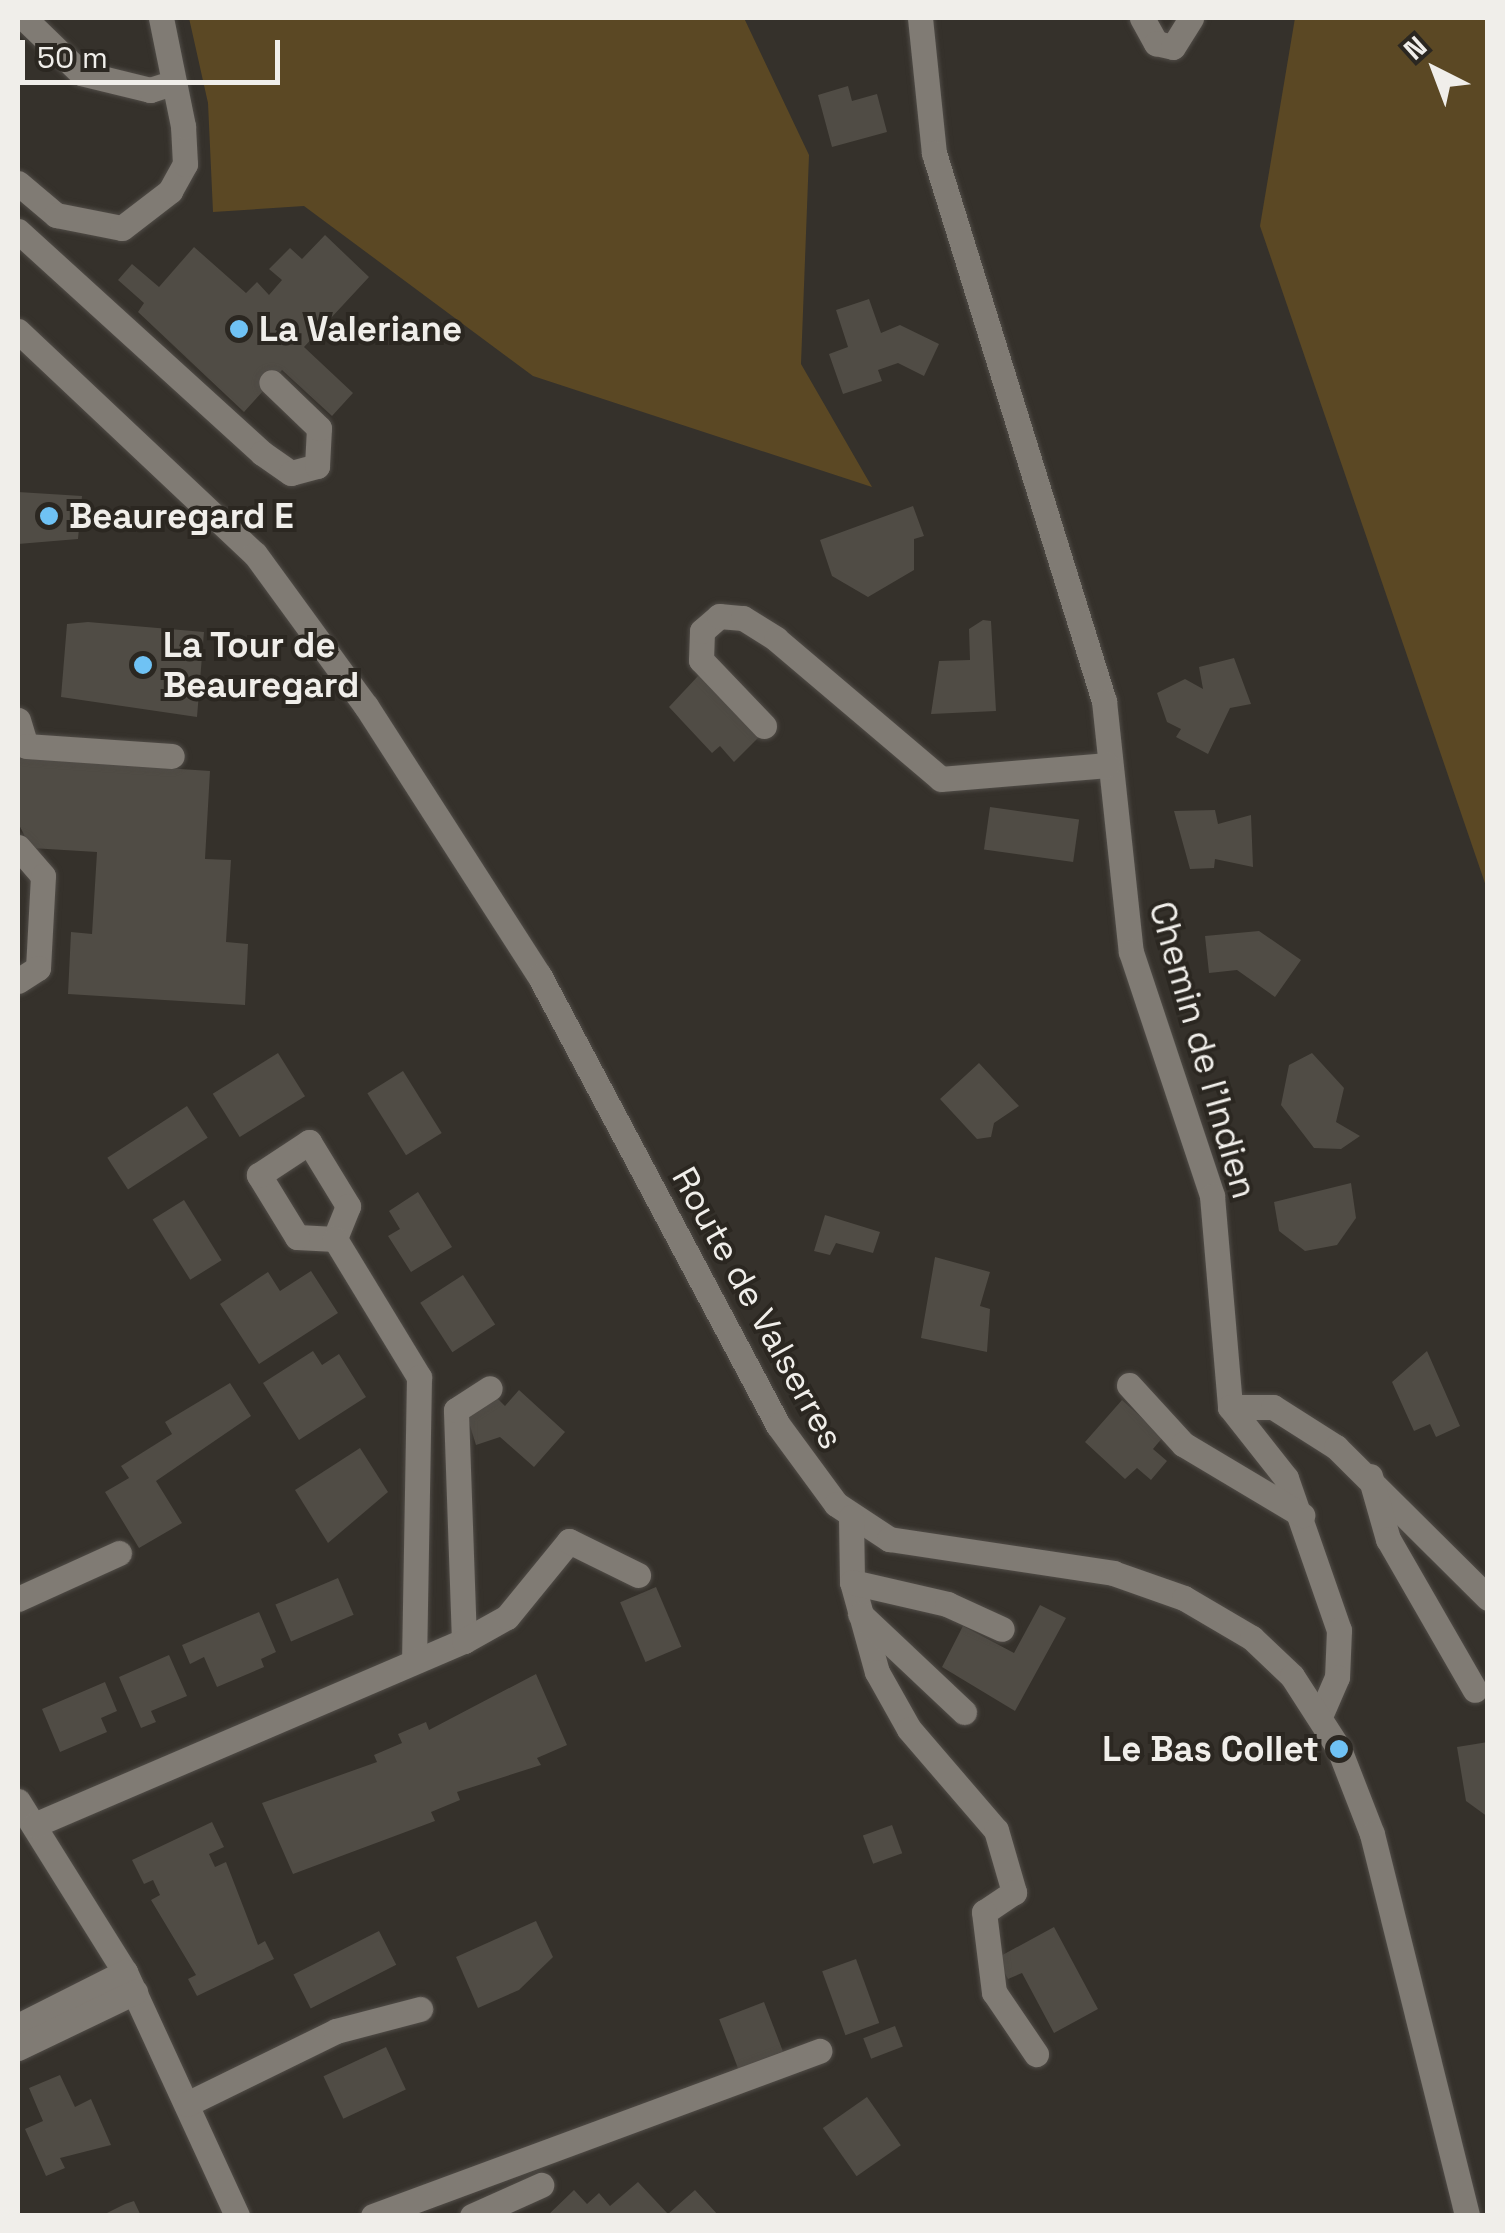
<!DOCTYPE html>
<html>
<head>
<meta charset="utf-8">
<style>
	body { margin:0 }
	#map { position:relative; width:1505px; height:2233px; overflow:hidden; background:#35312b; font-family:"Space Grotesk",sans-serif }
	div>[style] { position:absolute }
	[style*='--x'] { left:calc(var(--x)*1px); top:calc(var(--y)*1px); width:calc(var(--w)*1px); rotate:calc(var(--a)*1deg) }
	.green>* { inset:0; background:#5b4824 }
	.building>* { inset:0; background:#504c45; transform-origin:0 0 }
	.roads { filter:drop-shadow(0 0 2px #504c47) drop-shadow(0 0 2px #504c47) }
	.minor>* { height:25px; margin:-12.5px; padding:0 12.5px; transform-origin:12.5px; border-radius:12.5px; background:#807b74 }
	.dots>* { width:28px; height:28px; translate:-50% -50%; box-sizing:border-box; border:5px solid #2b2721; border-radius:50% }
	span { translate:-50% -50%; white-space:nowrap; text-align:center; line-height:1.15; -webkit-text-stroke:8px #2b2721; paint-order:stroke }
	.poi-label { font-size:35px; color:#f0eeea; font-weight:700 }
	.left { translate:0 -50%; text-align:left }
	.right { translate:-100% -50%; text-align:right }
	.street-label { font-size:35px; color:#f0eeea }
	.frame { position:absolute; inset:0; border:20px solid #f0eeea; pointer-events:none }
	.north { position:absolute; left:1385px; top:20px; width:100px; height:100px; -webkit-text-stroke:8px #2b2721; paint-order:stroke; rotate:318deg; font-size:28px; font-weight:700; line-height:40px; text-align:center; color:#f0eeea }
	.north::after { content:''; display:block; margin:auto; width:35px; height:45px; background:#f0eeea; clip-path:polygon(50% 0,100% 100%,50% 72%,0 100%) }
	.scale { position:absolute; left:20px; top:40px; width:260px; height:45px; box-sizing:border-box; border:5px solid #f0eeea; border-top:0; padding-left:12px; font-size:30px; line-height:35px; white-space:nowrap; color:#f0eeea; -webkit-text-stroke:8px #2b2721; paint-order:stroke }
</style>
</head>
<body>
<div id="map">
	<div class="green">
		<i style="clip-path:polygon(189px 18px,744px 18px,809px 155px,801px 364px,872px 487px,533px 376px,304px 206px,213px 212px,208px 103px)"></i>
		<i style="clip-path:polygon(1295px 18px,1487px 18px,1487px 889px,1260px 226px)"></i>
	</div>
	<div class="building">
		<i style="clip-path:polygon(848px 86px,852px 101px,877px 94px,887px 132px,832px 147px,818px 95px)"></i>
		<i style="clip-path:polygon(325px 235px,369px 277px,304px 347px,353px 393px,332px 416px,282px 370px,244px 412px,138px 312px,144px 303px,118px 280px,132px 264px,159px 287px,194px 247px,246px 293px,257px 282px,269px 295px,282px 280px,269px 269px,290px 248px,302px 259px)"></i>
		<i style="clip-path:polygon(869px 299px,881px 333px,900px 325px,939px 344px,924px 376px,898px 363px,878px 370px,882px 381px,843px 394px,829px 354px,848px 347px,836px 310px)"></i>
		<i style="clip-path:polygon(18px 492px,82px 496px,78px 539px,18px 544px)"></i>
		<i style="clip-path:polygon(913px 506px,924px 536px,914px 539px,914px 570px,868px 597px,832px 576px,820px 540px)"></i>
		<i style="clip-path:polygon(983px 620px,991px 621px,996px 711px,931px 714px,939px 661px,970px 660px,969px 629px)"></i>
		<i style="clip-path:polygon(88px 622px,204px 632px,197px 717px,61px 697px,67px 624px)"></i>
		<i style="clip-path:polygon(1234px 658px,1251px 704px,1230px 708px,1208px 754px,1176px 737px,1181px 729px,1167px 722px,1157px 693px,1185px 679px,1203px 689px,1199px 667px)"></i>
		<i style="clip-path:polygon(699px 675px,760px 736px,734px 762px,720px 746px,712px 753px,669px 707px)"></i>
		<i style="clip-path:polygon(18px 758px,210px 771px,205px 859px,231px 860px,226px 942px,248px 944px,245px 1005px,68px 994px,71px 932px,92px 934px,97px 852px,31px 848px,18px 823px)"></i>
		<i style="left:990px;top:807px;width:90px;height:43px;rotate:8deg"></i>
		<i style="clip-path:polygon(1215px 810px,1218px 824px,1251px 815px,1253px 867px,1215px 859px,1214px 868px,1190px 869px,1174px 811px)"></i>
		<i style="clip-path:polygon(1259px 931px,1301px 960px,1275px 997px,1237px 970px,1209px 973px,1205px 936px)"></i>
		<i style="left:278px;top:1053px;width:51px;height:77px;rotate:58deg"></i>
		<i style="clip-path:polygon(1312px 1053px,1344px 1088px,1336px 1122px,1360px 1136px,1341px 1149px,1314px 1148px,1281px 1105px,1289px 1065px)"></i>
		<i style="clip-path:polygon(979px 1063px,1019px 1106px,994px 1123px,991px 1137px,977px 1139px,940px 1099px)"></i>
		<i style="left:403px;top:1071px;width:73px;height:42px;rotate:58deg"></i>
		<i style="left:187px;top:1106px;width:38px;height:95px;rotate:57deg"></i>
		<i style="clip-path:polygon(1351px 1183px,1356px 1218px,1337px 1245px,1305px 1251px,1279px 1231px,1274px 1202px)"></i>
		<i style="clip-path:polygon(418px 1192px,452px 1247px,411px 1272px,388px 1236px,400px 1229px,389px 1211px)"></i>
		<i style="left:184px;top:1200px;width:71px;height:37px;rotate:58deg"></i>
		<i style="clip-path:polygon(825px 1215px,880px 1232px,873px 1253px,836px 1243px,830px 1255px,814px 1251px)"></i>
		<i style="clip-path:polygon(935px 1257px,990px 1272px,980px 1306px,990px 1309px,987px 1352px,921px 1338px)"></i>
		<i style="clip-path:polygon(311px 1271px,338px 1313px,259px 1364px,220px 1304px,268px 1272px,280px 1291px)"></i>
		<i style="left:463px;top:1275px;width:59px;height:51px;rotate:57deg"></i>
		<i style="clip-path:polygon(313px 1351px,322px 1365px,339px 1354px,366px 1397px,299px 1440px,263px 1383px)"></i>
		<i style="clip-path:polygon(1427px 1351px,1460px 1426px,1436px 1437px,1430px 1424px,1414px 1431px,1392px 1382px)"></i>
		<i style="clip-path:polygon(230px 1383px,251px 1416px,156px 1481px,182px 1523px,139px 1548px,105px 1492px,129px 1478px,121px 1466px,172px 1434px,165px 1422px)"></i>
		<i style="clip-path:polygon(519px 1390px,565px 1432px,534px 1467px,500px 1437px,476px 1445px,466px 1413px,496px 1397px,505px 1406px)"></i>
		<i style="clip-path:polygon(1122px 1400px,1163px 1437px,1153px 1449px,1167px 1461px,1151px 1480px,1137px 1468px,1125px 1479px,1085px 1442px)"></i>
		<i style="clip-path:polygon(360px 1448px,388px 1492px,328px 1543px,295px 1490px)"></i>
		<i style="left:338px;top:1578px;width:40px;height:68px;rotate:67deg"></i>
		<i style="left:656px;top:1587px;width:65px;height:39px;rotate:67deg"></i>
		<i style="clip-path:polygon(1040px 1605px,1066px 1618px,1015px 1711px,942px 1667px,963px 1626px,1014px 1653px)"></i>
		<i style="clip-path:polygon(259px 1612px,276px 1652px,261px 1659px,264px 1667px,217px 1687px,204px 1657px,190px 1664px,182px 1645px)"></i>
		<i style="clip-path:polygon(169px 1655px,187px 1696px,151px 1711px,156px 1722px,141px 1728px,119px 1677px)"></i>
		<i style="clip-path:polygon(536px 1674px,567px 1745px,537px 1758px,541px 1765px,457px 1792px,460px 1800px,431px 1812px,435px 1821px,293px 1874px,262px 1803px,377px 1762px,374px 1755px,402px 1743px,398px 1734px,426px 1722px,429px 1730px)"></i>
		<i style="clip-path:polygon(105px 1682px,117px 1711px,101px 1718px,107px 1732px,60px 1752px,42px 1709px)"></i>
		<i style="clip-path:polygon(1488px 1742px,1488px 1817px,1466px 1801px,1457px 1747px)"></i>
		<i style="clip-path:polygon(212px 1822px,224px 1847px,209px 1854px,215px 1867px,226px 1862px,258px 1945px,265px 1941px,274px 1959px,197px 1996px,188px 1979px,196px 1975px,151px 1900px,160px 1895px,153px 1880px,144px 1884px,132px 1860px)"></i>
		<i style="left:892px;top:1825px;width:30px;height:31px;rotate:70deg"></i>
		<i style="clip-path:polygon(536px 1921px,553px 1957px,519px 1990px,478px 2008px,456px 1957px)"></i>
		<i style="clip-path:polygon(1054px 1927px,1098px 2009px,1054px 2033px,1022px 1973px,1008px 1979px,997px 1958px)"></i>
		<i style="left:379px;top:1931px;width:38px;height:96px;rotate:63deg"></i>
		<i style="left:856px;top:1959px;width:68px;height:36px;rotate:70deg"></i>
		<i style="left:764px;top:2002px;width:53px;height:48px;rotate:69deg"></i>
		<i style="left:895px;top:2026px;width:22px;height:34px;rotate:69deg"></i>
		<i style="left:386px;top:2047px;width:47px;height:69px;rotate:65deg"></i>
		<i style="clip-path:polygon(60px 2075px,75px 2107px,91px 2099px,111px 2145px,60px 2158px,65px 2168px,46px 2176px,25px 2129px,43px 2121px,29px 2088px)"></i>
		<i style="left:867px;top:2097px;width:59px;height:54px;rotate:55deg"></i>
		<i style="clip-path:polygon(638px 2182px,668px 2214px,695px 2190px,719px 2216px,547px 2216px,574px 2190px,587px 2204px,599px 2193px,610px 2206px)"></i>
		<i style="clip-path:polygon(134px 2201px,141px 2216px,101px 2216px,125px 2204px)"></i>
	</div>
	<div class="roads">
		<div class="minor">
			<i style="--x:24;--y:18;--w:79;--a:44"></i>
			<i style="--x:81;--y:73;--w:71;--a:13.8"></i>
			<i style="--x:150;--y:90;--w:25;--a:-18"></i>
			<i style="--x:920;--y:18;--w:136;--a:84.1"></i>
			<i style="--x:934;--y:153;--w:574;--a:72.77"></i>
			<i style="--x:1104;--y:701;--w:252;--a:83.9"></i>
			<i style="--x:1131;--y:952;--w:257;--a:71.6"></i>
			<i style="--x:1212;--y:1196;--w:212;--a:85.1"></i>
			<i style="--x:1230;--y:1407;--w:90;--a:51.7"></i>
			<i style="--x:1286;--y:1478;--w:161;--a:70.8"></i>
			<i style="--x:1339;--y:1630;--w:47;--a:92.4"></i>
			<i style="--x:1337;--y:1677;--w:40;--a:113.4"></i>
			<i style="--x:1142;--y:18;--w:29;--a:61"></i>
			<i style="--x:1156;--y:43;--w:17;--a:13"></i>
			<i style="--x:1173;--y:47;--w:34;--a:-58"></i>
			<i style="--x:18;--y:183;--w:50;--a:40.1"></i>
			<i style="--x:56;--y:215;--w:67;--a:11.1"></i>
			<i style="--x:122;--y:228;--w:61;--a:-37.6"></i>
			<i style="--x:170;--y:191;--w:31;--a:-61"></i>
			<i style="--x:185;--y:164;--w:38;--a:-93"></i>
			<i style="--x:183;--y:126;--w:110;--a:-101.5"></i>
			<i style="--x:18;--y:231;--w:330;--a:42.3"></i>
			<i style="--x:262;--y:453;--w:35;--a:35"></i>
			<i style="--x:291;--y:473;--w:27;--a:-15"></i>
			<i style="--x:317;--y:466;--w:38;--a:-87"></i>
			<i style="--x:319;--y:428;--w:66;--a:-136.2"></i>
			<i style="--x:18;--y:331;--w:325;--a:43.3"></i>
			<i style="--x:255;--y:554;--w:188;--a:53.9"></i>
			<i style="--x:366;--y:706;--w:320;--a:57.3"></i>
			<i style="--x:539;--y:975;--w:510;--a:62.03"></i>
			<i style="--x:778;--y:1425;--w:98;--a:53.7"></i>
			<i style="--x:836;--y:1504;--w:64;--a:33.4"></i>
			<i style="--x:889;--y:1539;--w:227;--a:8.6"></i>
			<i style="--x:1113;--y:1573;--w:75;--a:19.4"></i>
			<i style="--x:1184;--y:1598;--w:79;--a:30.5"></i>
			<i style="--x:1252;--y:1638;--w:55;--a:43.5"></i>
			<i style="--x:1292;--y:1676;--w:87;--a:57.2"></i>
			<i style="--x:1339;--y:1749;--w:91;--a:68.8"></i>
			<i style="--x:1372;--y:1834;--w:394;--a:76"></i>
			<i style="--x:18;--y:720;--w:27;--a:73"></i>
			<i style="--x:26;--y:746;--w:146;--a:3.9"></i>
			<i style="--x:764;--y:726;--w:91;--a:-133.7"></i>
			<i style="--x:701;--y:660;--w:29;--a:-88"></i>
			<i style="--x:702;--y:631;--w:23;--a:-41"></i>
			<i style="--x:719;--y:616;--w:24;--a:5"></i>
			<i style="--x:743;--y:618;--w:39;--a:32"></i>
			<i style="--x:776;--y:639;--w:216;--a:40.3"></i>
			<i style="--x:941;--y:779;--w:167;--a:-4.8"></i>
			<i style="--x:18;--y:847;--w:38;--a:49"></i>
			<i style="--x:43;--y:876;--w:92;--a:93.1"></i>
			<i style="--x:38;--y:968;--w:24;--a:147"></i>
			<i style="--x:335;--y:1239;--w:38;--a:-177"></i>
			<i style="--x:297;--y:1237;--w:73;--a:-121.5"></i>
			<i style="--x:259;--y:1175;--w:60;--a:-33.4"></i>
			<i style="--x:309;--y:1142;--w:75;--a:58.6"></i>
			<i style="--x:348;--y:1206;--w:35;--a:112"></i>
			<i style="--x:335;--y:1239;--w:162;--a:58.7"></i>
			<i style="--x:419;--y:1377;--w:281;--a:91"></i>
			<i style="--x:1129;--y:1385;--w:80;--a:47.5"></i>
			<i style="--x:1183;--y:1444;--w:139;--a:30.8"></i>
			<i style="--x:1230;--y:1407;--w:43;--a:0"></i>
			<i style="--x:1273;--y:1407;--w:75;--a:32.4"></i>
			<i style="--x:1336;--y:1447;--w:214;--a:44.8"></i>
			<i style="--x:1370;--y:1476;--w:66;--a:74.1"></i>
			<i style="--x:1388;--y:1539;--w:174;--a:60.1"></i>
			<i style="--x:851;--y:1517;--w:65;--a:89.1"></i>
			<i style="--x:852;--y:1582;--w:93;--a:74.5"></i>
			<i style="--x:877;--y:1672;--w:65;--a:60.7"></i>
			<i style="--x:909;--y:1729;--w:133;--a:49.3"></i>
			<i style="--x:996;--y:1830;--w:65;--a:73.8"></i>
			<i style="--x:1014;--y:1892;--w:36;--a:146"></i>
			<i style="--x:984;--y:1912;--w:81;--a:82.9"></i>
			<i style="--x:994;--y:1992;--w:75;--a:55.9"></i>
			<i style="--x:852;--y:1582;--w:98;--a:13"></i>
			<i style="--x:947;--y:1604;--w:60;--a:24.4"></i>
			<i style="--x:18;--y:1599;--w:111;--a:-24.5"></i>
			<i style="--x:860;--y:1614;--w:143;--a:43.3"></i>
			<i style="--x:464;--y:1641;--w:231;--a:-92"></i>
			<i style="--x:456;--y:1410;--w:40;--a:-32.9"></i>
			<i style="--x:18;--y:1801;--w:202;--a:58"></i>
			<i style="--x:125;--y:1972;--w:268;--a:65.3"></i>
			<i style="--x:34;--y:1825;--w:468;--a:-23.2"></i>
			<i style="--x:464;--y:1641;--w:49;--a:-29.2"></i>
			<i style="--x:507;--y:1617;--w:98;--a:-50.8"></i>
			<i style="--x:569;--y:1541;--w:77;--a:26.2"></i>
			<i style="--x:18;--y:2026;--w:120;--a:-26.8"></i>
			<i style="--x:18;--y:2048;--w:130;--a:-25.6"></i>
			<i style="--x:187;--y:2104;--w:166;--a:-26.1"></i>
			<i style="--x:336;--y:2031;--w:87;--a:-14.7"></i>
			<i style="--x:373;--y:2216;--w:476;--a:-20.3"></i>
			<i style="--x:472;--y:2216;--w:76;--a:-24.2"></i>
		</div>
	</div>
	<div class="dots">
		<i style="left:239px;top:329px;background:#6fc2f4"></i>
		<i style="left:49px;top:516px;background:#6fc2f4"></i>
		<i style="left:143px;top:665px;background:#6fc2f4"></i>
		<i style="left:1339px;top:1749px;background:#6fc2f4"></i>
	</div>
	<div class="poi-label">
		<span class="left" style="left:259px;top:329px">La Valeriane</span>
		<span class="left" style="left:69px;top:516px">Beauregard E</span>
		<span class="left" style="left:163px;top:665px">La Tour de<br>Beauregard</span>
		<span class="right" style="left:1319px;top:1749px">Le Bas Collet</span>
	</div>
	<div class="street-label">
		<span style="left:1203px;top:1050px;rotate:74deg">Chemin de l'Indien</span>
		<span style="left:758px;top:1308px;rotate:61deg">Route de Valserres</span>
	</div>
	<div class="frame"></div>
	<div class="north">N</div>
	<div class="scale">50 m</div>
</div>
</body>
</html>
